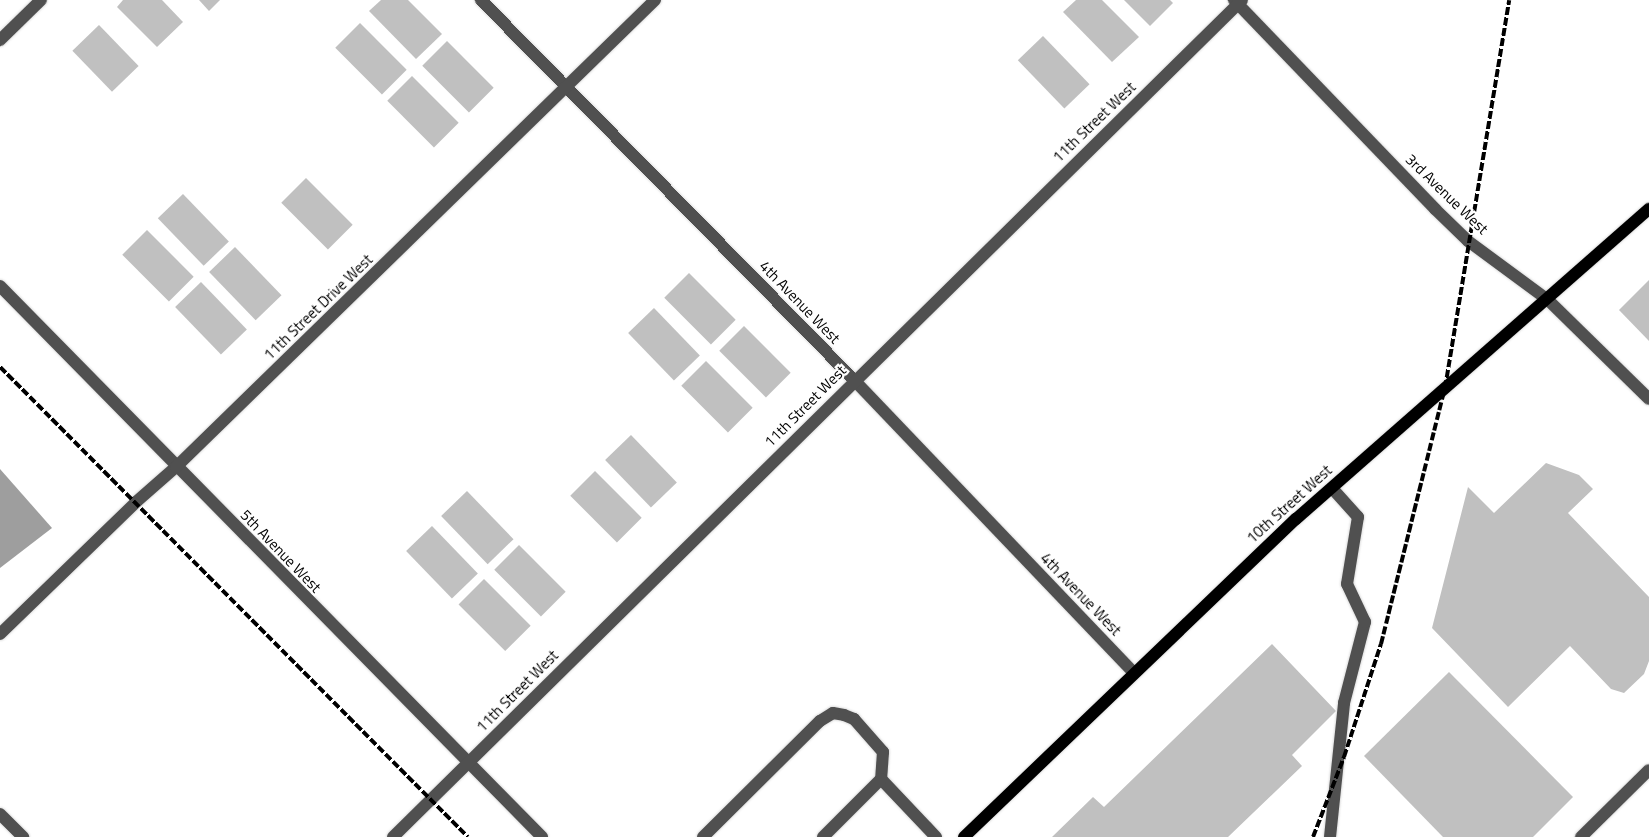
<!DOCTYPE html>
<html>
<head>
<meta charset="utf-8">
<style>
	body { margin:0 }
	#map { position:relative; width:1649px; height:837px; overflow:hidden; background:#fff; font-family:"Titillium Web",sans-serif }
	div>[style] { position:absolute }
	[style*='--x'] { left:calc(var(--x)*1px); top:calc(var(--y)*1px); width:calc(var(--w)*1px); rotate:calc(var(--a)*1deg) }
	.water>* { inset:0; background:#9e9e9e }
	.building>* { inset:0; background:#c0c0c0; transform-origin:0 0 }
	.roads { filter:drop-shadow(0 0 1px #dbdbdb) drop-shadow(0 0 1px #dbdbdb) }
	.minor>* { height:12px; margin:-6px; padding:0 6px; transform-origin:6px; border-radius:6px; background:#505050 }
	.major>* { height:12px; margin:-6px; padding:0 6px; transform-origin:6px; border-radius:6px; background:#000 }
	.rail>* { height:4px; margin-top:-2px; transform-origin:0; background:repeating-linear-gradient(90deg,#000 0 8px,transparent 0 10.5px) }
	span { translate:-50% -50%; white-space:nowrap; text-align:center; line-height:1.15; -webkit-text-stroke:4.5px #fff; paint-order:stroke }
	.street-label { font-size:15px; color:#000 }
</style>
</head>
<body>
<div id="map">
	<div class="water">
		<i style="clip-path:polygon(0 469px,52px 528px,0 568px)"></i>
	</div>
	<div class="building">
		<i style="clip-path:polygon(123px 0,162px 0,183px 22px,157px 47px,117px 7px)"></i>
		<i style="clip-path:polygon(199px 0,220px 0,209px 11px)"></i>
		<i style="clip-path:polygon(381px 0,408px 0,442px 34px,416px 59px,369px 11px)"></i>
		<i style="clip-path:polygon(1076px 0,1102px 0,1139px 37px,1112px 62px,1063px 12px)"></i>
		<i style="clip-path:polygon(1124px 0,1170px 0,1173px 3px,1150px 26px)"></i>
		<i style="left:360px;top:23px;width:66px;height:35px;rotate:45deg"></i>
		<i style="left:99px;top:25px;width:57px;height:37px;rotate:46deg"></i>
		<i style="left:1043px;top:36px;width:67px;height:35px;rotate:46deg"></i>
		<i style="left:447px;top:41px;width:66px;height:35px;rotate:45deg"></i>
		<i style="left:412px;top:76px;width:66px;height:35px;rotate:45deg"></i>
		<i style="left:306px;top:178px;width:66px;height:35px;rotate:45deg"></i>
		<i style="left:183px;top:194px;width:66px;height:35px;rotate:46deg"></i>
		<i style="left:147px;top:230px;width:66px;height:35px;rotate:45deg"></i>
		<i style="left:235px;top:247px;width:67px;height:36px;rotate:46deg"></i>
		<i style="left:689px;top:273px;width:66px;height:35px;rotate:45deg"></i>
		<i style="clip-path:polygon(1649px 280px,1649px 341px,1619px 310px)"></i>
		<i style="left:201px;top:282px;width:66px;height:36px;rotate:46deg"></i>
		<i style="left:654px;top:308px;width:66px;height:36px;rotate:46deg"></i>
		<i style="left:744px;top:326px;width:66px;height:35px;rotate:45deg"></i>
		<i style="left:706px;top:361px;width:66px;height:35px;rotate:45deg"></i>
		<i style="left:631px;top:435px;width:66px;height:36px;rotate:46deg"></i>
		<i style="clip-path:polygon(1546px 463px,1579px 475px,1593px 489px,1568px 513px,1649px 597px,1649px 661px,1644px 674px,1624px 693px,1611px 689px,1570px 646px,1508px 707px,1432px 628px,1468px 487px,1494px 513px)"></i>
		<i style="left:595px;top:471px;width:66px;height:35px;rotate:45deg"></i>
		<i style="left:467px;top:491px;width:67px;height:36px;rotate:46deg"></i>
		<i style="left:432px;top:526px;width:66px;height:36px;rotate:46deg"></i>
		<i style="left:519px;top:545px;width:66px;height:35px;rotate:45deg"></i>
		<i style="left:484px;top:579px;width:66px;height:36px;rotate:45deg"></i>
		<i style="clip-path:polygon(1272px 644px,1336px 711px,1292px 755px,1302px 766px,1228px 837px,1052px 837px,1093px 797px,1104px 807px)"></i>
		<i style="clip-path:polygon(1449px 672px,1573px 797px,1533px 837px,1443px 837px,1364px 756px)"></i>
	</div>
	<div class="roads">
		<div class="minor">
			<i style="--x:481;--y:0;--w:532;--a:45.53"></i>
			<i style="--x:854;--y:380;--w:405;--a:46.3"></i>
			<i style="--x:1234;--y:0;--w:290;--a:46.1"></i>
			<i style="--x:1435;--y:209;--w:46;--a:44.1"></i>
			<i style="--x:1468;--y:241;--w:99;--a:36.4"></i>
			<i style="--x:1548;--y:300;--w:141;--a:44.4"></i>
			<i style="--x:0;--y:40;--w:57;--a:-44.3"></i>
			<i style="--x:0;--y:286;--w:773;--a:45.47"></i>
			<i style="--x:0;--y:634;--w:190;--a:-44.1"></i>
			<i style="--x:136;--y:502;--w:53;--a:-41.2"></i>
			<i style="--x:176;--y:467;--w:669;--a:-44.27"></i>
			<i style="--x:0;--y:814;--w:33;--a:45"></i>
			<i style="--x:393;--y:837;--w:1192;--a:-44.59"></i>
			<i style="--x:703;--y:837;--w:165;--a:-44.8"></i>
			<i style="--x:820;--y:721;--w:15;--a:-32"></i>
			<i style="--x:833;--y:713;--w:11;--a:10"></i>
			<i style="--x:844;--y:715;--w:11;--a:22"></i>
			<i style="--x:854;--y:719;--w:44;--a:48.7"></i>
			<i style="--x:883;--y:752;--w:27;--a:94"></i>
			<i style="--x:881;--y:779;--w:80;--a:46.5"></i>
			<i style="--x:823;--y:837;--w:82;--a:-45"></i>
			<i style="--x:1330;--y:837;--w:135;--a:-84"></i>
			<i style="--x:1344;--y:703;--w:84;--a:-75.5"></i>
			<i style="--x:1365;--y:622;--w:42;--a:-115.3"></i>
			<i style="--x:1347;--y:584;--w:68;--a:-80.7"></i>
			<i style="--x:1358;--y:517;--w:39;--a:-132"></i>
			<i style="--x:1581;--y:837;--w:95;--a:-44.6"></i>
		</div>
		<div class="major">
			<i style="--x:964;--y:837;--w:460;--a:-43.8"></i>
			<i style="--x:1296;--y:519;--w:470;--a:-41.3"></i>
		</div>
	</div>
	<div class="rail">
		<i style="--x:0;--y:367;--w:663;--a:45.12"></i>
		<i style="--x:1313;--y:837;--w:86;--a:-68.8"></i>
		<i style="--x:1344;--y:757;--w:119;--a:-71.9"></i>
		<i style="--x:1381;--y:644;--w:264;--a:-76"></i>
		<i style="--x:1445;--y:388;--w:393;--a:-80.6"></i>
	</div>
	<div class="street-label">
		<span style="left:1094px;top:122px;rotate:-44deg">11th Street West</span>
		<span style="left:1447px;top:194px;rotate:44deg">3rd Avenue West</span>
		<span style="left:800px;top:302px;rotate:46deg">4th Avenue West</span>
		<span style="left:318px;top:307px;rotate:-44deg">11th Street Drive West</span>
		<span style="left:805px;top:406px;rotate:-45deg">11th Street West</span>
		<span style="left:1289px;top:504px;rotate:-42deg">10th Street West</span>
		<span style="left:281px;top:551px;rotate:46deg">5th Avenue West</span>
		<span style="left:1081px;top:594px;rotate:46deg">4th Avenue West</span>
		<span style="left:517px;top:691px;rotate:-45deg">11th Street West</span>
	</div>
</div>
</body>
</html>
